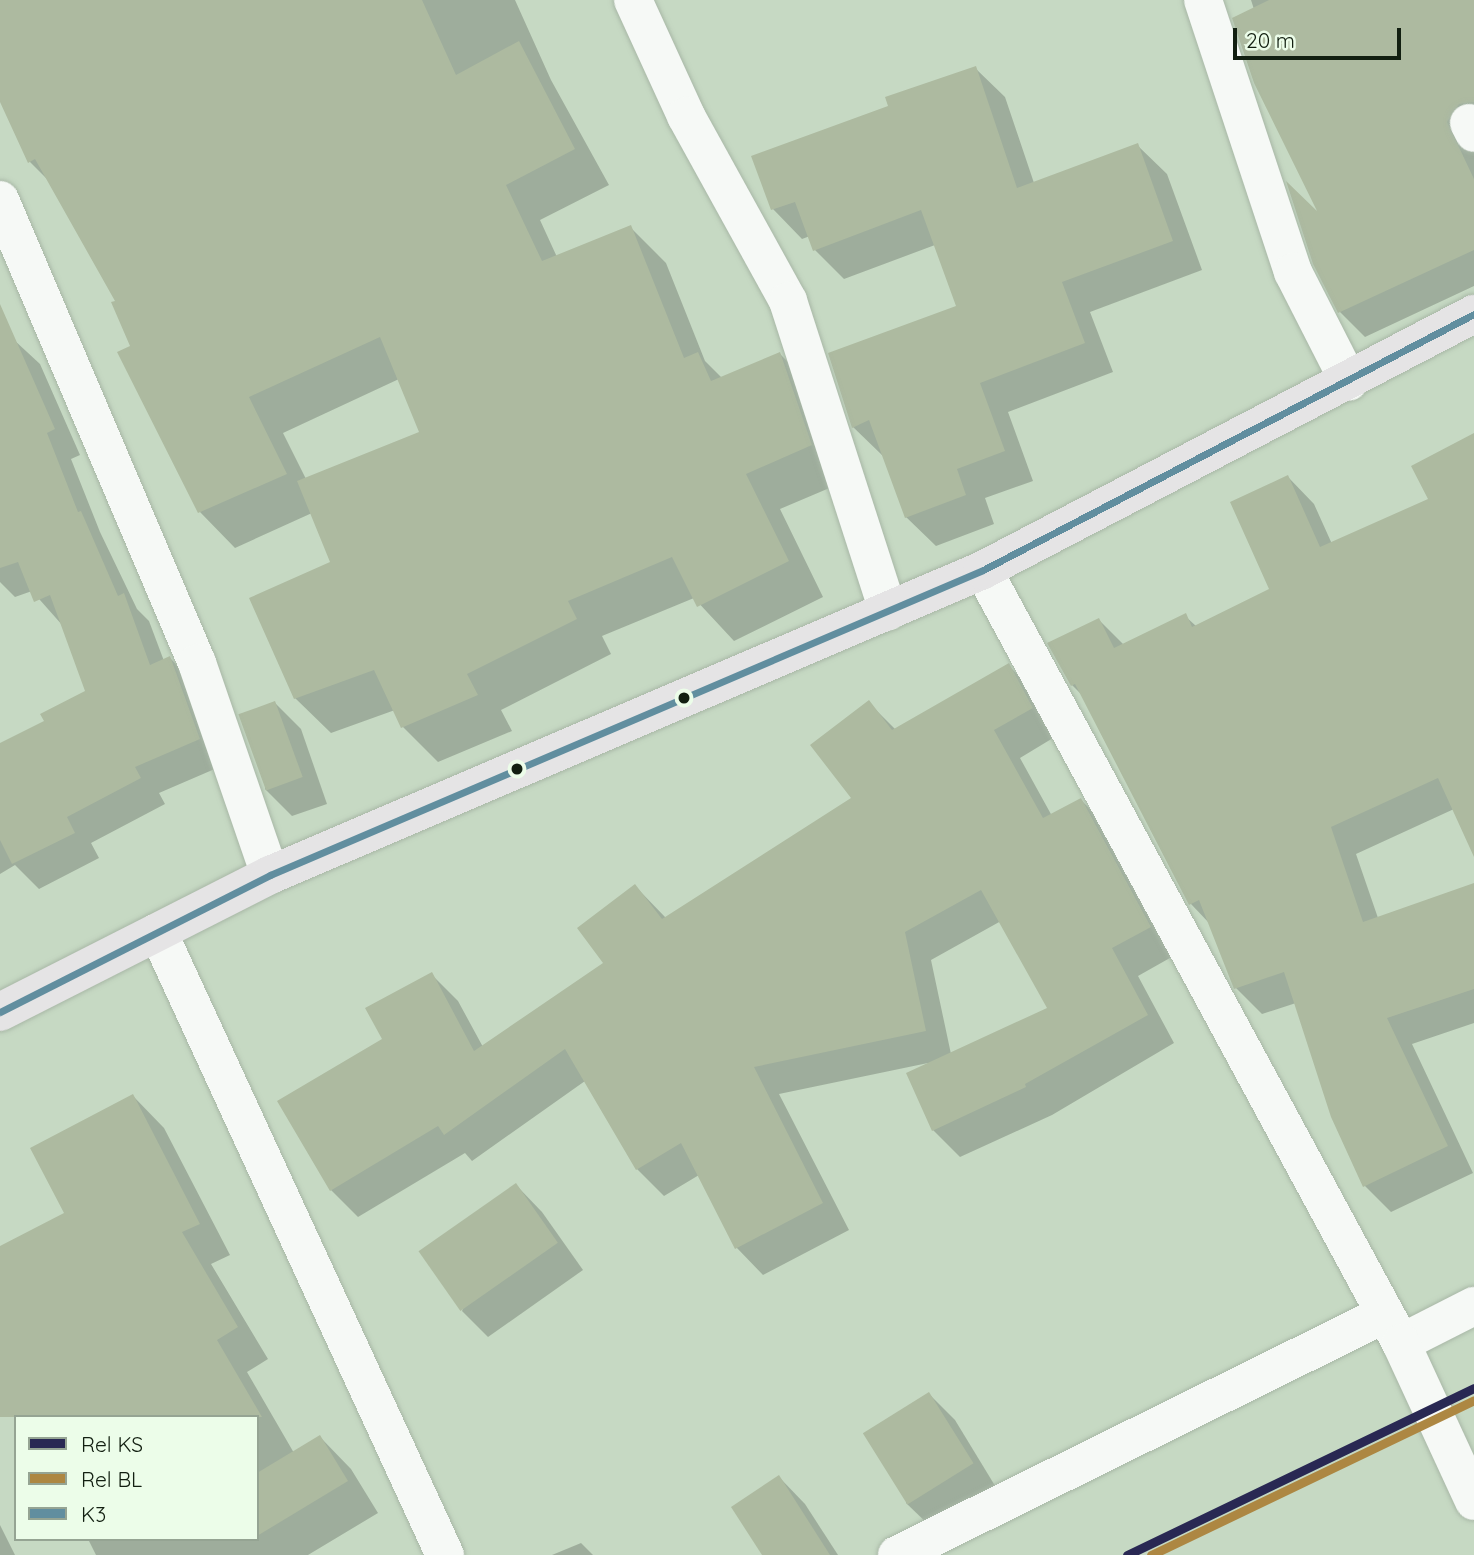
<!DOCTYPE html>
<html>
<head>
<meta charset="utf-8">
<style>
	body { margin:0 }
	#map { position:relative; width:1474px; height:1555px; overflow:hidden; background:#c6d9c3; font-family:Quicksand,sans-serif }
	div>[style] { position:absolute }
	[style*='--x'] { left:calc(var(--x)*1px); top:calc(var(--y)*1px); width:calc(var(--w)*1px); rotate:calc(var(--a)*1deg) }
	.shadow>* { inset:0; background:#0003 }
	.building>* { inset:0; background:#adbaa0; transform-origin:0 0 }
	.roads { filter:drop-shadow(0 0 2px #a8b7a6) drop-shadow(0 0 2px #a8b7a6) }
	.street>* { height:38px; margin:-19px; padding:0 19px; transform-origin:19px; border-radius:19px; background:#f6f9f6 }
	.secondary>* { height:38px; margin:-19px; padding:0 19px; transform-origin:19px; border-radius:19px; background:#f6f9f6 }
	.primary>* { height:38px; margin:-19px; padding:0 19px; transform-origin:19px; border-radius:19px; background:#e5e4e5 }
	.bus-1>* { height:7px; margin:-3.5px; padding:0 3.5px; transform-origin:3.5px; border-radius:3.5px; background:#618e9f }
	.rail-1>* { height:9px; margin:-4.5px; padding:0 4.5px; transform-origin:4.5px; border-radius:4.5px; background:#292853 }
	.rail-2>* { height:9px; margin:-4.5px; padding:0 4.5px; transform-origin:4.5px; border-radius:4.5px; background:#ad8742 }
	.dots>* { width:19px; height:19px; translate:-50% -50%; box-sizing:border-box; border:4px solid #ecfde9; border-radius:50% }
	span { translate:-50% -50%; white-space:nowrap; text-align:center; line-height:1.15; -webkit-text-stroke:5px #ecfde9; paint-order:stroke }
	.legend { position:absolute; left:14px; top:1415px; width:245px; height:126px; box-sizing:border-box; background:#ecfde9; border:2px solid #95a493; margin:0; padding:9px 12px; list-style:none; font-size:21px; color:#121f11 }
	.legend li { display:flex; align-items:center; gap:14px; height:35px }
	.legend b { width:35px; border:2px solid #95a493 }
	.scale { position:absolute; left:1233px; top:28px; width:168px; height:32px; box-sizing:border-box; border:4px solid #121f11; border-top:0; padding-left:9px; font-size:21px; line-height:24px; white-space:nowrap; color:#121f11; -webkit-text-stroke:5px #ecfde9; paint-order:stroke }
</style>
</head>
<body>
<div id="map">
	<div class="shadow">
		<i style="clip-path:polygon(evenodd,0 0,515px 0,551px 80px,609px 185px,540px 220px,557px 257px,630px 227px,666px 263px,705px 361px,722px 378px,780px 354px,815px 389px,846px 481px,780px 509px,823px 597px,734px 641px,694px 598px,602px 636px,611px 654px,501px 710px,512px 731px,438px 762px,403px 727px,395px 710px,331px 733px,295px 698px,332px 563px,312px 513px,235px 548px,200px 512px,118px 302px,49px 181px,30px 162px,0 99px,0 0,399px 379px,421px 433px,306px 479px,283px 433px,399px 379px)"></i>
		<i style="clip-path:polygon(1251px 0,1474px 0,1474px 286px,1365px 337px,1340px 312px,1321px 218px)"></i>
		<i style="clip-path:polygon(975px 68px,1005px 97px,1034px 183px,1137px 145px,1167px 174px,1202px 270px,1090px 312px,1113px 372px,1008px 412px,1033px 481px,985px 498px,994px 524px,936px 546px,906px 517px,883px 456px,853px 427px,958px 307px,935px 245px,844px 279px,815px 250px,810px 236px,802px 239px,773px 209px,890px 107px)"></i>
		<i style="clip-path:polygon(0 327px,40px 364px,80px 455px,71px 459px,100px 532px,137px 609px,149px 621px,164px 661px,170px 658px,195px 684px,224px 765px,159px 793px,165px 804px,91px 843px,99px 858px,39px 889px,15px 865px,0 874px,0 745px,47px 722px,87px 692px,63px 626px,32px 591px,15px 597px,0 582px)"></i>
		<i style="clip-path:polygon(1474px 435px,1474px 853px,1454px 809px,1356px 854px,1378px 918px,1474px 988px,1474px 1023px,1412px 1044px,1473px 1173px,1391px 1212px,1365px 1186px,1296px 1003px,1262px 1014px,1236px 988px,1210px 924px,1191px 904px,1083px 696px,1072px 685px,1099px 620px,1124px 645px,1185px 616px,1196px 626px,1271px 590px,1288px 477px,1314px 504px,1332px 544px,1431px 499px)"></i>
		<i style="clip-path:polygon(evenodd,1008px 665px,1035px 692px,1058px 735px,1020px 758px,1052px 816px,1081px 800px,1108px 827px,1177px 954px,1138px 976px,1174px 1043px,1052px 1115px,960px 1157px,933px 1130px,928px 1063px,779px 1094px,849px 1230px,763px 1275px,736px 1247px,699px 1175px,664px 1196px,637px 1169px,585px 1081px,472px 1161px,465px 1153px,358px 1217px,331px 1190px,384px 1039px,431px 974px,458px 1001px,483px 1047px,606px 964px,635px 886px,666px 918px,853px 798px,868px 702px,896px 730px,1008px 665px,1001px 921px,1049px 1009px,951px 1054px,931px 960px,1001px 921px)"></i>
		<i style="clip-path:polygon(275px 703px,301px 729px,327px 804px,292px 816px,265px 789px)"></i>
		<i style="clip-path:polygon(133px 1096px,164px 1128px,230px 1255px,211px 1264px,268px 1359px,247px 1372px,294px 1453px,320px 1437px,351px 1469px,378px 1513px,308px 1555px,96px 1555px,88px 1539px,257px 1539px,257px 1417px,0 1365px,0 1248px,67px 1214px)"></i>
		<i style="clip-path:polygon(516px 1185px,542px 1212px,583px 1270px,488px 1337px,462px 1311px)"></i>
		<i style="clip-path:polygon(929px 1394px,955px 1420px,997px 1489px,933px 1529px,906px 1503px)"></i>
		<i style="clip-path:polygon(779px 1477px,805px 1504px,838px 1555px,764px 1555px)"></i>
		<i style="clip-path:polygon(0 1525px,15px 1555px,0 1555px)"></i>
		<i style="clip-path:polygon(581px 1543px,593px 1555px,552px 1555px)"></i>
	</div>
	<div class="building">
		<i style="clip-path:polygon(0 0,422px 0,456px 75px,519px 41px,575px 149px,506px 185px,542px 261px,631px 225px,684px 358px,698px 352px,711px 381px,780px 352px,812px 445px,746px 474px,789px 561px,697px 607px,672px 557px,568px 601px,577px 619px,467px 674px,478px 695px,401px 728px,374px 670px,294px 699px,249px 598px,330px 562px,297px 481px,419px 432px,380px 337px,249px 397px,287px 474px,198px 513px,117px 352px,130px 346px,111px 302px,115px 301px,35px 159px,28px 163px,0 102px)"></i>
		<i style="clip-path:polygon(1269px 0,1474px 0,1474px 102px,1459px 104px,1447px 122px,1474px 179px,1474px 250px,1338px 313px,1313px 264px,1286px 181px,1317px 211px,1254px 83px,1232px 18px)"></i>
		<i style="clip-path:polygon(976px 66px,1017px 188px,1138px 143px,1173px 241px,1062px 282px,1085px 343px,980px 383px,1005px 451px,957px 469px,966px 495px,905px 518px,869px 420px,852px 428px,828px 353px,956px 306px,921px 210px,813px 251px,795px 202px,771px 210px,751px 156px,888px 106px,885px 97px)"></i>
		<i style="clip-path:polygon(0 304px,55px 429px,47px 433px,78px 512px,81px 511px,118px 596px,124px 593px,150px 665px,170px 656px,200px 739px,135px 767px,141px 778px,67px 817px,75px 833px,12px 864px,0 840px,0 743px,44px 721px,40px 714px,85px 691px,50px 595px,34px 602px,18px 562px,0 568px)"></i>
		<i style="clip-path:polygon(1474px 433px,1474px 857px,1438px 778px,1331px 827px,1363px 922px,1474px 883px,1474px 989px,1387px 1018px,1448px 1146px,1363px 1187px,1331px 1117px,1284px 972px,1234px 989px,1199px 900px,1189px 905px,1075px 684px,1071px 686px,1047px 643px,1099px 618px,1114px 648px,1186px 613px,1192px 627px,1269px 589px,1230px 502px,1288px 475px,1320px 547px,1428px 499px,1411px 466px)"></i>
		<i style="clip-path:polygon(1009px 663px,1033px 708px,994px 730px,1043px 818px,1081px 798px,1151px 927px,1112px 948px,1148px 1015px,1025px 1084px,1026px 1087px,932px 1131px,906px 1073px,1047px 1008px,981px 890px,905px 932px,926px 1031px,754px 1067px,823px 1203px,735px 1249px,681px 1143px,636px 1170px,565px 1049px,444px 1135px,438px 1126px,330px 1191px,277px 1101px,382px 1039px,365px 1008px,432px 972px,474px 1051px,603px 963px,577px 928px,635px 884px,662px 919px,851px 798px,810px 745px,869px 700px,892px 730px)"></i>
		<i style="left:275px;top:701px;width:81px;height:39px;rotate:70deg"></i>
		<i style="clip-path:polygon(133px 1094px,200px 1224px,182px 1232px,238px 1327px,217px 1340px,262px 1417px,0 1417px,0 1246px,64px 1213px,30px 1148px)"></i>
		<i style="left:516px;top:1183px;width:73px;height:119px;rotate:55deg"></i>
		<i style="left:929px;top:1392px;width:84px;height:78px;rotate:58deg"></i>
		<i style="clip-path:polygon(320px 1435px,348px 1481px,257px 1536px,257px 1473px)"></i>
		<i style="clip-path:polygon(779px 1475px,830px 1555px,762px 1555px,731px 1507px)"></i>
	</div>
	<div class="roads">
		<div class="street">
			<i style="--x:633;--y:0;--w:128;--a:65.4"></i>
			<i style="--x:686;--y:116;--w:211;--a:61.1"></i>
			<i style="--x:788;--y:301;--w:326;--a:72.1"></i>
			<i style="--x:1203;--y:0;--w:287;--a:71.7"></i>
			<i style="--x:1293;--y:272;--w:123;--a:63"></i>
			<i style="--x:1469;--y:123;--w:11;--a:63"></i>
			<i style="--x:0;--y:200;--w:503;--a:66.95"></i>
			<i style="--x:197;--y:663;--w:224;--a:71"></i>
			<i style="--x:158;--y:932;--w:686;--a:65.27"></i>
			<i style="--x:1401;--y:1343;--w:82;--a:-26.9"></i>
			<i style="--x:897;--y:1555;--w:544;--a:-26.28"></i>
		</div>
		<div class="secondary">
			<i style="--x:983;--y:570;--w:879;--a:61.6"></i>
			<i style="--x:1401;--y:1343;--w:174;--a:65.2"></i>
		</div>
		<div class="primary">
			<i style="--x:0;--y:1012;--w:303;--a:-26.9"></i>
			<i style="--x:270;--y:875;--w:775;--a:-23.16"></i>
			<i style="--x:983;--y:570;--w:554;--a:-27.54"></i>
		</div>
	</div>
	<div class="bus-1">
		<i style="--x:0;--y:1012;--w:303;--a:-26.9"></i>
		<i style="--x:270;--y:875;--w:775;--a:-23.16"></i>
		<i style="--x:983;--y:570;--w:554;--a:-27.54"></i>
	</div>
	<div class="rail-1">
		<i style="--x:1127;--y:1555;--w:385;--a:-25.7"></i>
	</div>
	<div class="rail-2">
		<i style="--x:1151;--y:1555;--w:358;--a:-25.6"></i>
	</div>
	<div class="dots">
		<i style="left:684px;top:698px;background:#121f11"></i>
		<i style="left:517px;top:769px;background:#121f11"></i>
	</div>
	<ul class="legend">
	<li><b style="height:9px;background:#292853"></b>Rel KS</li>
	<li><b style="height:9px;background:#ad8742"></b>Rel BL</li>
	<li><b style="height:9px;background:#618e9f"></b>K3</li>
	</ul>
	<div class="scale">20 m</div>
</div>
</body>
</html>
